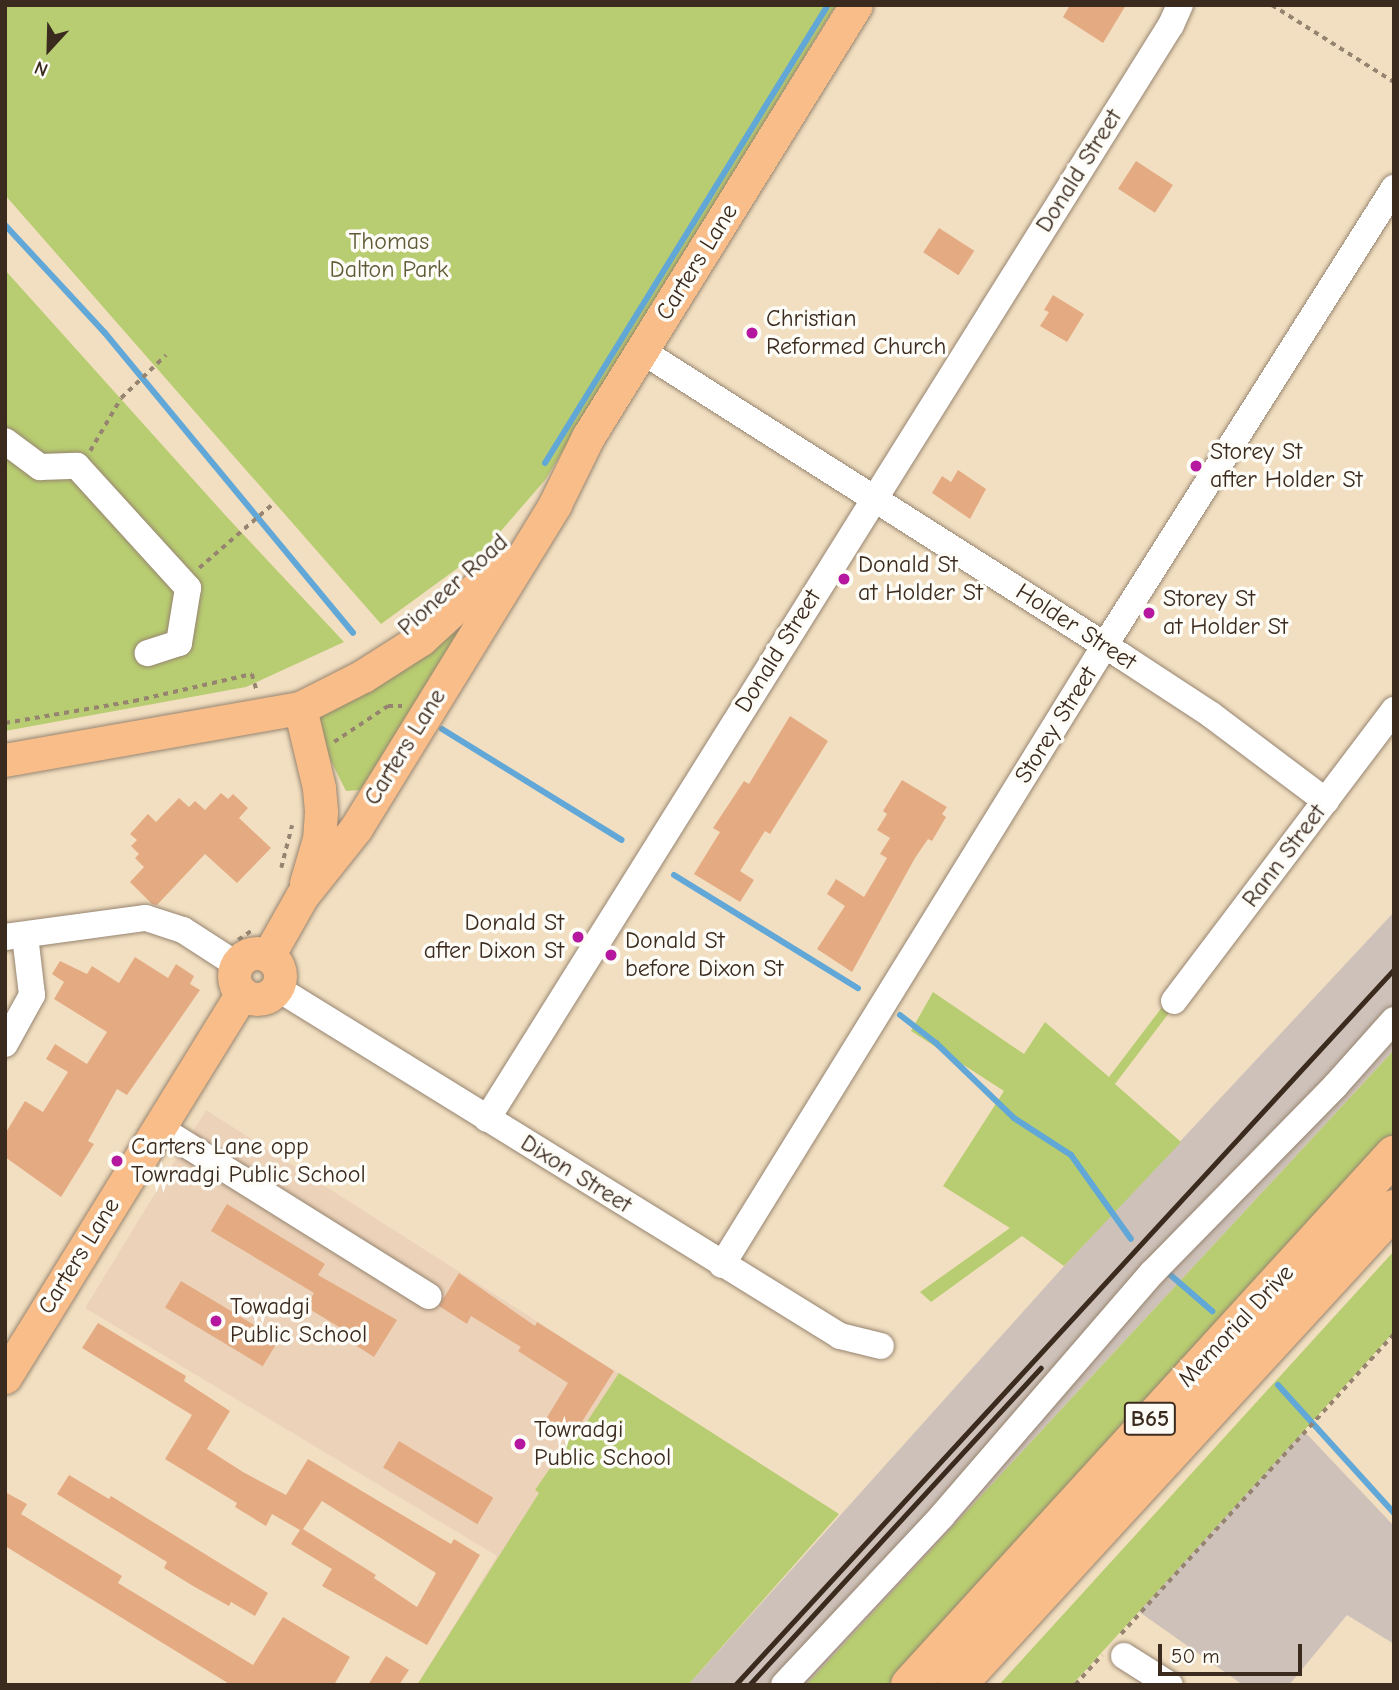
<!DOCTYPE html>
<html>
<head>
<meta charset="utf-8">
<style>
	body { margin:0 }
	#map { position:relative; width:1399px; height:1690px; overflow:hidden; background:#f2dfc1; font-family:"Comic Neue",sans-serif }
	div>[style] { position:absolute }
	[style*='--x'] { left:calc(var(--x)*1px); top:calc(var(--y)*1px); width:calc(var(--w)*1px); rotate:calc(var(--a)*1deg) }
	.built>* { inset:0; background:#ecd2b9 }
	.industrial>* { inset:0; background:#cec1b9 }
	.green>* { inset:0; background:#b8cd71 }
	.stream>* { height:6px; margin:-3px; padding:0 3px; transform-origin:3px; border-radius:3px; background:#61a7d7 }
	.building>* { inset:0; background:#e4ab83; transform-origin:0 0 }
	.path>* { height:3.5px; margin-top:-1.75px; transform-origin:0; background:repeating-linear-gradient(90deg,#968470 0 5px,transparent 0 10px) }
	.roads { filter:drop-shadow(0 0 2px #968470) drop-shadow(0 0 2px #968470) }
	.minor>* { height:26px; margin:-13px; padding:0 13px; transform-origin:13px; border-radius:13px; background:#fff }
	.major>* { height:33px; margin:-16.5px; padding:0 16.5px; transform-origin:16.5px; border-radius:16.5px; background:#f8bd89 }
	.major>.ring { margin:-16.5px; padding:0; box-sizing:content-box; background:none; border:33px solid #f8bd89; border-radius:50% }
	.highway>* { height:38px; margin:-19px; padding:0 19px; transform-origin:19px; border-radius:19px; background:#f8bd89 }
	.rail>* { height:5px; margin:-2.5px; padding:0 2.5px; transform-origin:2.5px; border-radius:2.5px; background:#3b2a1e }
	.dots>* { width:19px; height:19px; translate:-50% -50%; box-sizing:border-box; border:4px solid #fdfcf7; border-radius:50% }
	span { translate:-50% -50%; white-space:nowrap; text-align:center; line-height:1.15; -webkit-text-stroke:7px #fdfcf7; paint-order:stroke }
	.shield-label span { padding:2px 5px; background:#fdfcf7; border:2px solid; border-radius:5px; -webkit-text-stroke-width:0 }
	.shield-label { font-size:23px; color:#3b2a1e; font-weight:700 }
	.street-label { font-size:24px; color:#3b2a1e }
	.park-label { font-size:24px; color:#605b37 }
	.poi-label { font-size:24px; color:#3b2a1e }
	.left { translate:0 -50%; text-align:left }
	.right { translate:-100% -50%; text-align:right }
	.frame { position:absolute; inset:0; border:7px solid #3b2a1e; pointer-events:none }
	.north { position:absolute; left:14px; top:14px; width:70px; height:70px; -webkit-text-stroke:5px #fdfcf7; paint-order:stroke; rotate:202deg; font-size:19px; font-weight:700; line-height:28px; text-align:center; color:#3b2a1e }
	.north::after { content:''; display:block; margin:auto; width:24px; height:32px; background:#3b2a1e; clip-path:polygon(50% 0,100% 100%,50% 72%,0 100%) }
	.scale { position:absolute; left:1158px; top:1644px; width:144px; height:32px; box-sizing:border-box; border:4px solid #3b2a1e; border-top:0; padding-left:9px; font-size:21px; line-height:24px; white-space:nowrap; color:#3b2a1e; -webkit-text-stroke:5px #fdfcf7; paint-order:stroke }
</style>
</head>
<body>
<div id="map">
	<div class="built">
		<i style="clip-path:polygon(206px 1110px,839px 1514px,688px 1685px,417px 1685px,497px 1556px,85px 1308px)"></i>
	</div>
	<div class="industrial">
		<i style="clip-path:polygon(1394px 912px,1394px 1050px,806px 1685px,688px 1685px,1064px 1266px)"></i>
		<i style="clip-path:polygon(1303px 1430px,1394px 1526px,1394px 1644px,1347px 1615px,1289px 1685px,1243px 1685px,1138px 1611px)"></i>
	</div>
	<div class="green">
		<i style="clip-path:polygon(5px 5px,836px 5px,545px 480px,488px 546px,381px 624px,5px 195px)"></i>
		<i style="clip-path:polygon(5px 270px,226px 516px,344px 642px,246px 687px,5px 731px)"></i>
		<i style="clip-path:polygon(458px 630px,462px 633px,360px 790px,346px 791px,327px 753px,319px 720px,321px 715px,431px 650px)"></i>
		<i style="clip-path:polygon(933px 992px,1024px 1054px,1045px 1022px,1109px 1077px,1169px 998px,1175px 1005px,1115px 1084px,1181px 1142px,1064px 1266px,1022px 1236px,931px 1302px,920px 1292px,1010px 1228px,943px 1186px,1004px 1091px,911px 1031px)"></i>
		<i style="clip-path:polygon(1394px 1050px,1394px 1140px,896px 1685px,806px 1685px)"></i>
		<i style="clip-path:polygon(1394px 1251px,1394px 1332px,1072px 1685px,999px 1685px)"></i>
		<i style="clip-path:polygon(619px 1373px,839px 1514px,688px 1685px,417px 1685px,539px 1493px,535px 1490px,571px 1438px,575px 1440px)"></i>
	</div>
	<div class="stream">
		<i style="--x:5;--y:225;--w:147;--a:47.2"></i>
		<i style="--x:105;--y:333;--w:389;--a:50.4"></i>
		<i style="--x:545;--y:463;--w:538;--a:-58.29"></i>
		<i style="--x:442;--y:729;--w:211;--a:31.7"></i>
		<i style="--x:674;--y:875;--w:216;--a:31.6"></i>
		<i style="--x:900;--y:1015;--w:46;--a:37.9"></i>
		<i style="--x:936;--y:1043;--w:108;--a:43.9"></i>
		<i style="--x:1014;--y:1118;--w:68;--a:33"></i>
		<i style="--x:1071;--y:1155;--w:103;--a:54.5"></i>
		<i style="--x:1167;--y:1272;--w:60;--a:40.9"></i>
		<i style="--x:1278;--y:1385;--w:173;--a:47.8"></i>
	</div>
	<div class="building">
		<i style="clip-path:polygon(1070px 5px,1126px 5px,1103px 43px,1063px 17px)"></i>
		<i style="left:1136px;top:161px;width:44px;height:33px;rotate:33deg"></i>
		<i style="left:939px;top:228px;width:42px;height:29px;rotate:33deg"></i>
		<i style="clip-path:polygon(1053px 295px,1084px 314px,1067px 342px,1040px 326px,1049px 312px,1044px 310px)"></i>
		<i style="clip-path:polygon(958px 470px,986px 489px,970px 519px,932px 493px,942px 476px,951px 482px)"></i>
		<i style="clip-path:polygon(790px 716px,828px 741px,770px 834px,765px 831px,740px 871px,754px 880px,740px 902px,694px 874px,720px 832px,713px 828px,744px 781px,749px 784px)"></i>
		<i style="clip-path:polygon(902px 780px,947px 807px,942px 814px,946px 817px,932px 841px,928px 839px,915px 858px,852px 972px,817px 949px,845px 906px,827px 894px,836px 879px,864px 897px,887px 858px,880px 854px,890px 838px,877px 830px,887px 814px,883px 811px)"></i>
		<i style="clip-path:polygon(221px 793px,228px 799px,233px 794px,248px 808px,239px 818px,271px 848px,237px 883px,205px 854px,157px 905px,152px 904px,130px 882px,144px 867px,135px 858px,139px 854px,131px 846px,137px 840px,130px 834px,148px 814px,156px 822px,179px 798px,189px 807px,195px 801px,205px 810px)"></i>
		<i style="clip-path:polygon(135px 957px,168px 978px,176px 964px,194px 976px,190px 984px,200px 990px,127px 1095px,117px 1089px,88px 1141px,94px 1144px,61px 1197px,5px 1157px,5px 1134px,25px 1101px,43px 1112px,68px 1072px,46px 1059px,55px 1044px,87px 1064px,107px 1032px,54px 999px,64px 982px,52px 974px,60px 961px,87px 974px,92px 966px,119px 983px)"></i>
		<i style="clip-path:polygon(227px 1204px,325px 1264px,318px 1275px,397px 1320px,374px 1357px,341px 1336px,344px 1330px,306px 1307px,314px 1293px,211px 1231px)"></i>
		<i style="clip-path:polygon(459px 1273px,535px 1326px,537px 1322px,614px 1371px,573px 1436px,546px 1419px,568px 1383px,518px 1351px,521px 1347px,471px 1316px,467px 1324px,439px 1306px)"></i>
		<i style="left:181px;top:1281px;width:114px;height:31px;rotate:31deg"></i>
		<i style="clip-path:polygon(evenodd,98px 1323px,186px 1376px,184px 1381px,230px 1411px,207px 1449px,243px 1472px,286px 1495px,308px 1459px,451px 1544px,454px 1539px,480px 1555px,427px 1645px,322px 1586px,332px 1569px,291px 1544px,300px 1530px,272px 1514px,266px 1526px,235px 1507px,237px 1503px,165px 1459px,192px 1415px,82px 1348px,98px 1323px,322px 1501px,436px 1573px,417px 1607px,374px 1578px,376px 1575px,303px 1529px,322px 1501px)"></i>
		<i style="left:399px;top:1441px;width:110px;height:31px;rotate:31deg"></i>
		<i style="clip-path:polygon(69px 1475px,109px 1499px,111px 1496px,268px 1593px,255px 1616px,231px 1602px,229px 1606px,193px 1586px,164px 1568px,167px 1562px,57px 1494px)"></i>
		<i style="clip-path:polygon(5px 1492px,27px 1504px,21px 1514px,122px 1576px,118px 1583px,253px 1665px,283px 1617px,350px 1657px,334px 1685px,231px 1685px,5px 1546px)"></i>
		<i style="clip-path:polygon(386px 1656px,409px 1670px,399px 1685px,368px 1685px)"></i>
	</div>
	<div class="path">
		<i style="--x:1272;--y:5;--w:144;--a:32.3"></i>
		<i style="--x:90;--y:451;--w:61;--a:-59.7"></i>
		<i style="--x:121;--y:398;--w:62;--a:-43.7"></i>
		<i style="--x:199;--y:568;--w:99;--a:-40.9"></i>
		<i style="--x:5;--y:723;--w:131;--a:-9.7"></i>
		<i style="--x:134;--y:701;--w:121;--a:-12.9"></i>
		<i style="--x:252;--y:674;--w:19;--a:74"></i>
		<i style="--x:334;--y:742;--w:65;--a:-33.7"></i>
		<i style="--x:388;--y:706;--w:14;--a:0"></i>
		<i style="--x:281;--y:868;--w:44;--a:-75.7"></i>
		<i style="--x:238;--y:940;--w:16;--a:-35"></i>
		<i style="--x:1121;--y:1634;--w:406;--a:-47.7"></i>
		<i style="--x:1075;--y:1685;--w:40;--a:-48"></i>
	</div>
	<div class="roads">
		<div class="minor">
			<i style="--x:642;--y:351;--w:570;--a:32.46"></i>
			<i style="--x:1123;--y:657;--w:104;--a:33.2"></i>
			<i style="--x:1210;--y:714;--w:145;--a:36.9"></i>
			<i style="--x:5;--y:441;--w:44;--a:36.6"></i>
			<i style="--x:40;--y:467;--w:37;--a:-2"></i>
			<i style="--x:77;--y:466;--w:165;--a:47.7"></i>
			<i style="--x:188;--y:588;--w:56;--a:99.3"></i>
			<i style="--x:179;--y:643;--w:33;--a:162"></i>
			<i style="--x:5;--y:937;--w:142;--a:-7.7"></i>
			<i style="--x:146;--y:918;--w:39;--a:18"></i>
			<i style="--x:183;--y:930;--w:64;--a:32.9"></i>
			<i style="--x:277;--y:988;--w:662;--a:31.72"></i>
			<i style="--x:840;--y:1336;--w:42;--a:13.7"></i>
			<i style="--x:1174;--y:1001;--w:365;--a:-52.9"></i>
			<i style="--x:5;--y:1044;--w:56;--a:-61.1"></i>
			<i style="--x:32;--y:995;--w:60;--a:-96.7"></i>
			<i style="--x:487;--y:1119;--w:1290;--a:-57.99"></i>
			<i style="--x:1171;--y:25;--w:22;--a:-66"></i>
			<i style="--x:158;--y:1127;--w:319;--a:32"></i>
			<i style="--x:722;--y:1265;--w:729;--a:-58.29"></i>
			<i style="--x:1105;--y:645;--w:541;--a:-57.69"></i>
			<i style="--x:1124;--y:1656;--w:54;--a:32.2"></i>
			<i style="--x:784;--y:1685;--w:231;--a:-46.9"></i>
			<i style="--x:942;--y:1516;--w:321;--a:-49.2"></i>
			<i style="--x:1152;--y:1273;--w:263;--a:-45.6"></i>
			<i style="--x:1336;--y:1085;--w:87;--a:-48.3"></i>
		</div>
		<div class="major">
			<i style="--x:300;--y:708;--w:82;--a:76.6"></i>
			<i style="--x:319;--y:788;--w:24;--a:85"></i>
			<i style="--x:321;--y:812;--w:27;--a:94"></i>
			<i style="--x:319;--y:839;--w:46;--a:106.5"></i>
			<i style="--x:5;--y:760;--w:300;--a:-10"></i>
			<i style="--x:300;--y:708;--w:71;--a:-26.9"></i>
			<i style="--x:363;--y:676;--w:69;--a:-32.5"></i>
			<i style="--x:421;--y:639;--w:115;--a:-42.5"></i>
			<i class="ring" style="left:234px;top:953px;width:13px;height:13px"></i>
			<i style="--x:268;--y:956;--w:69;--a:-60.5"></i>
			<i style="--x:302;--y:896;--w:87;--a:-51.5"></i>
			<i style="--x:356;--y:828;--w:380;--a:-58.4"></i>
			<i style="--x:555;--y:504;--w:75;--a:-63.8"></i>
			<i style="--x:588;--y:437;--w:508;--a:-58.19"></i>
			<i style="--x:5;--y:1377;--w:451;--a:-58.3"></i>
		</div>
		<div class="highway">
			<i style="--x:910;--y:1685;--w:718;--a:-47.6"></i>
			<i style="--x:957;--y:1685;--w:646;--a:-47.45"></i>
		</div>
	</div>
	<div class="rail">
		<i style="--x:735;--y:1685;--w:973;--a:-47.37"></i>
		<i style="--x:749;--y:1685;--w:431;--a:-47.4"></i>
	</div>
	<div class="dots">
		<i style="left:752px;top:333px;background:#b5179e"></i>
		<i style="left:1196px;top:466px;background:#b5179e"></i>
		<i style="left:844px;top:579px;background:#b5179e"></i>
		<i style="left:1149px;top:613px;background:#b5179e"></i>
		<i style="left:578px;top:937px;background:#b5179e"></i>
		<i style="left:611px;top:955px;background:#b5179e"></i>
		<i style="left:117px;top:1161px;background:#b5179e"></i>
		<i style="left:216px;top:1321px;background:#b5179e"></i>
		<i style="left:520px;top:1444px;background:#b5179e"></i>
	</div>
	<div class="shield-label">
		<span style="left:1150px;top:1419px">B65</span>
	</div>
	<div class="street-label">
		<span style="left:1079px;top:171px;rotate:-58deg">Donald Street</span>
		<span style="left:697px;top:262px;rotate:-58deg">Carters Lane</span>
		<span style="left:453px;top:585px;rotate:-42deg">Pioneer Road</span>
		<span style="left:1076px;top:627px;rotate:33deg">Holder Street</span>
		<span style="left:778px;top:651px;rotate:-58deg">Donald Street</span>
		<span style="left:1056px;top:725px;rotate:-58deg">Storey Street</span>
		<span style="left:405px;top:747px;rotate:-58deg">Carters Lane</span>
		<span style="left:1284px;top:856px;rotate:-53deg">Rann Street</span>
		<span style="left:576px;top:1174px;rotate:32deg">Dixon Street</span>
		<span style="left:79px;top:1256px;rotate:-58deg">Carters Lane</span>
		<span style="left:1236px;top:1326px;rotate:-47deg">Memorial Drive</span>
	</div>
	<div class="park-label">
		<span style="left:389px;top:256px">Thomas<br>Dalton Park</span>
	</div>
	<div class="poi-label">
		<span class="left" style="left:766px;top:333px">Christian<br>Reformed Church</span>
		<span class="left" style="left:1210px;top:466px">Storey St<br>after Holder St</span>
		<span class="left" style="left:858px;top:579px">Donald St<br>at Holder St</span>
		<span class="left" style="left:1163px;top:613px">Storey St<br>at Holder St</span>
		<span class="right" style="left:564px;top:937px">Donald St<br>after Dixon St</span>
		<span class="left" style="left:625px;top:955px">Donald St<br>before Dixon St</span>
		<span class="left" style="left:131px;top:1161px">Carters Lane opp<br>Towradgi Public School</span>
		<span class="left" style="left:230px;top:1321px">Towadgi<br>Public School</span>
		<span class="left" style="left:534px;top:1444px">Towradgi<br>Public School</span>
	</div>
	<div class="frame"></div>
	<div class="north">N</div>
	<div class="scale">50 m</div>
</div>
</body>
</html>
